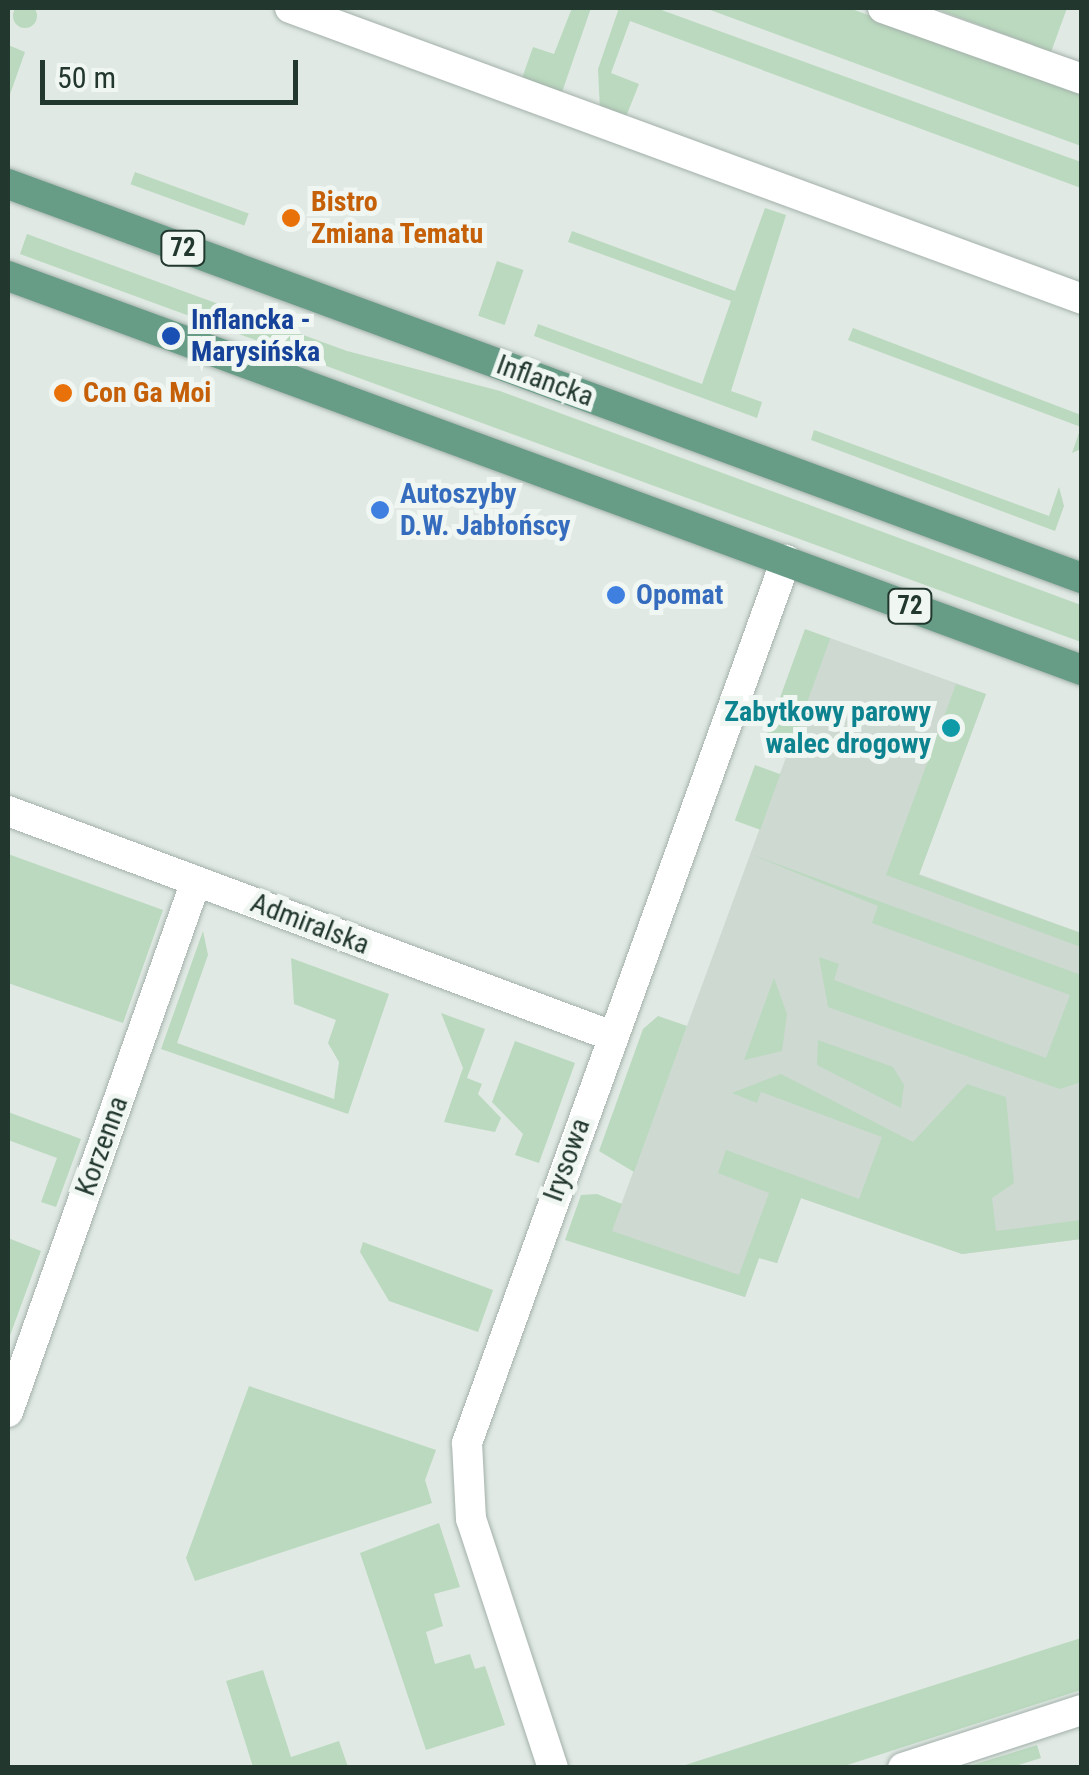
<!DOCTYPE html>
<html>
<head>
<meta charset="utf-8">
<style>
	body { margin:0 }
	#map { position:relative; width:1089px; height:1775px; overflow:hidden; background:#e0e9e4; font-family:"Roboto Condensed",sans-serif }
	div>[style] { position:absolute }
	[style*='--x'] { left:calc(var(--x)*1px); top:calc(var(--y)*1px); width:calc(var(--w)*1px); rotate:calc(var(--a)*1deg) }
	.built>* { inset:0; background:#ced9d2 }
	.green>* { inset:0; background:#bad9be; transform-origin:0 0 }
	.round { border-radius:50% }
	.roads { filter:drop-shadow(0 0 2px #a3b0aa) drop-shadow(0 0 2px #a3b0aa) }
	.minor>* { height:30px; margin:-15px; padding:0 15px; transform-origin:15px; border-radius:15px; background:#fff }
	.tertiary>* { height:30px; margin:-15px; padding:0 15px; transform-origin:15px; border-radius:15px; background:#fff }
	.primary>* { height:30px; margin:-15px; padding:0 15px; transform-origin:15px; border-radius:15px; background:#679c87 }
	.dots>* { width:28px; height:28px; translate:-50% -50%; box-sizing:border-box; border:5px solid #f0f6f2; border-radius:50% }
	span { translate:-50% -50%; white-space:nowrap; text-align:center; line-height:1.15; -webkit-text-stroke:10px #f0f6f2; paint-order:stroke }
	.shield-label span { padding:2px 8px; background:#f0f6f2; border:2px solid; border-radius:8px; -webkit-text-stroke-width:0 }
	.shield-label { font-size:25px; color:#22382f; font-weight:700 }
	.food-label { font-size:28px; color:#c56008; font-weight:700 }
	.left { translate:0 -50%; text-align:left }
	.transit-label { font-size:28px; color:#164399; font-weight:700 }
	.street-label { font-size:28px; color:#22382f }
	.shop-label { font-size:28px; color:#366cbe; font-weight:700 }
	.culture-label { font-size:28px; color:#0d838f; font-weight:700 }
	.right { translate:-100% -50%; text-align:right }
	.frame { position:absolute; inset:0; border:10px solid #22382f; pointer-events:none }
	.scale { position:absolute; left:40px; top:60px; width:258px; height:45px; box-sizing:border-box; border:5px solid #22382f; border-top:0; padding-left:12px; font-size:30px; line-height:35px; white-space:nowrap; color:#22382f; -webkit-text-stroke:8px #f0f6f2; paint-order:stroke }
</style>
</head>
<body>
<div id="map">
	<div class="built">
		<i style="clip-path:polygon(830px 638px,986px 694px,919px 874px,1081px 933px,1081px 1239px,962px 1254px,801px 1198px,777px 1263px,759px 1258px,745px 1297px,604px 1251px)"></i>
	</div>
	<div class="green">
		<i class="round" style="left:13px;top:4px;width:24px;height:24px"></i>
		<i style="clip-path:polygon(572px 8px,591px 8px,561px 95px,521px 81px,533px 47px,554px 54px)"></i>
		<i style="clip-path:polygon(619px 8px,656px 8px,1081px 162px,1081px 188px,630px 21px,611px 73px,639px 84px,625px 119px,600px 110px,598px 69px)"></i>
		<i style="clip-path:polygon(705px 8px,849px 8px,1081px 93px,1081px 146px)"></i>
		<i style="clip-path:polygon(934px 8px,1067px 8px,1051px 52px)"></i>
		<i style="clip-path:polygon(8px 45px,25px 52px,8px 100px)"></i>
		<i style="left:135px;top:172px;width:121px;height:13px;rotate:20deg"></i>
		<i style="clip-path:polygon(765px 208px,786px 215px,731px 391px,762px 402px,757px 418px,534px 336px,538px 324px,702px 384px,731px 301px,568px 242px,572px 231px,735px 291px)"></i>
		<i style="clip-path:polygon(27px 234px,347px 351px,500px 391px,1081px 605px,1081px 642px,20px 254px)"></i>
		<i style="left:497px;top:261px;width:28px;height:58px;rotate:19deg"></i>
		<i style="clip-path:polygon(853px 328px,1081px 415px,1081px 449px,1072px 453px,1081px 427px,848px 340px)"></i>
		<i style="clip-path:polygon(814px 430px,1049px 516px,1059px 487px,1064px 506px,1055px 531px,811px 440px)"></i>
		<i style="left:805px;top:629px;width:27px;height:118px;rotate:20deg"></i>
		<i style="clip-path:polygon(956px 684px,986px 694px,919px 875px,1081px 933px,1081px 947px,886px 875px)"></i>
		<i style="left:755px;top:765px;width:27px;height:59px;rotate:20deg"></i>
		<i style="clip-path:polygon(8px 854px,163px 910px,123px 1023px,8px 983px)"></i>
		<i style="clip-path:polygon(750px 854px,1081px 975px,1081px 1082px,1060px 1089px,828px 1007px,819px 957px,839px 964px,834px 980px,1046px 1058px,1070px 995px,872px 923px,878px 906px)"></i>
		<i style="clip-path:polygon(203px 931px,208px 955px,177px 1043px,334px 1099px,339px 1062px,328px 1043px,336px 1020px,294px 1004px,291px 958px,389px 994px,348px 1114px,161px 1049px)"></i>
		<i style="clip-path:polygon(774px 978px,787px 1014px,782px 1051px,744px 1060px)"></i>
		<i style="clip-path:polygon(441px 1013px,485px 1029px,467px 1078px,482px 1084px,478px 1094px,501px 1118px,495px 1132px,444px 1122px,463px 1068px)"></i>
		<i style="clip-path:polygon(658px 1016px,687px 1026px,634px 1172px,599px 1151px,643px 1029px)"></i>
		<i style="clip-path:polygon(818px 1040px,893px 1067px,904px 1085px,901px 1108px,817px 1065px)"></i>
		<i style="clip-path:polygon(515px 1041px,575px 1063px,539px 1163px,515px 1155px,523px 1134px,492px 1102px)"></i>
		<i style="clip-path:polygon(781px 1074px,913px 1142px,967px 1084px,1006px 1097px,1014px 1183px,992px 1198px,996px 1231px,1081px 1220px,1081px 1239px,962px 1254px,801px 1198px,777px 1263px,759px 1258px,745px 1297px,565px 1240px,581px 1195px,597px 1194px,622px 1204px,612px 1231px,739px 1275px,769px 1193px,718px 1173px,726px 1150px,859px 1199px,882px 1137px,761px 1092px,757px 1103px,732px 1093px)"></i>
		<i style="clip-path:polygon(8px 1112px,81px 1139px,56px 1207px,41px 1202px,57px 1158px,8px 1140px)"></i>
		<i style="clip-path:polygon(8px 1238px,41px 1251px,8px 1341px)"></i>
		<i style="clip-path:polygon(363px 1242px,493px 1290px,478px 1332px,389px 1301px,360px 1252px)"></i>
		<i style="clip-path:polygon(249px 1386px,436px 1450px,425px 1480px,432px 1503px,195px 1581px,186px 1558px)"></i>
		<i style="clip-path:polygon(439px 1523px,460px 1587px,434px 1594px,443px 1626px,426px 1632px,435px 1664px,470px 1654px,475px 1669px,485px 1666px,505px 1725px,426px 1750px,360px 1553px)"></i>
		<i style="clip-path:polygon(1081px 1638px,1081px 1690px,841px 1767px,679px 1767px)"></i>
		<i style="clip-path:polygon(263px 1670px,291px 1757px,339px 1741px,348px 1767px,253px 1767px,226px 1681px)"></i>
		<i style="clip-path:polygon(1037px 1745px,1041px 1758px,1012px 1767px,966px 1767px)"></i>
	</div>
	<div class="roads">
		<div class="minor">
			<i style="--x:290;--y:8;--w:844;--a:20.17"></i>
			<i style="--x:883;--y:8;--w:211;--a:19.6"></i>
			<i style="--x:8;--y:811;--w:645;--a:20.43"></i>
			<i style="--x:8;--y:1412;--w:563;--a:-70.5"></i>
			<i style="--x:553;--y:1768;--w:262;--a:-108.2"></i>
			<i style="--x:471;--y:1519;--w:76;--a:-93"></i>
			<i style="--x:467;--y:1443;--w:939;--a:-70.14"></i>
		</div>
		<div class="tertiary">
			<i style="--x:903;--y:1768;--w:188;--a:-18"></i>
		</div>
		<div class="primary">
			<i style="--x:8;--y:184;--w:1144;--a:20.15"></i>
			<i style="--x:8;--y:276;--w:1144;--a:20.15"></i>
		</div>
	</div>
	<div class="dots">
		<i style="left:291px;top:218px;background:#e8710a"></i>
		<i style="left:171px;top:336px;background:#1a4fb4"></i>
		<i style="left:63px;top:393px;background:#e8710a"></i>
		<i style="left:380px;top:510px;background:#3f7fe0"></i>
		<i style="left:616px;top:595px;background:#3f7fe0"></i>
		<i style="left:951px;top:728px;background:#0f9aa8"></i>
	</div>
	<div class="shield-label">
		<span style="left:183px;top:248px">72</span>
		<span style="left:910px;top:606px">72</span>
	</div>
	<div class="food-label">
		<span class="left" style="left:311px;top:218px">Bistro<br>Zmiana Tematu</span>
		<span class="left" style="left:83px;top:393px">Con Ga Moi</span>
	</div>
	<div class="transit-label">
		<span class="left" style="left:191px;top:336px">Inflancka -<br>Marysińska</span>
	</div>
	<div class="street-label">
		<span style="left:545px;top:381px;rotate:20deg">Inflancka</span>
		<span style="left:310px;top:924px;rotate:21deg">Admiralska</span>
		<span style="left:102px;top:1146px;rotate:-70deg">Korzenna</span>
		<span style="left:567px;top:1160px;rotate:-70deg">Irysowa</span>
	</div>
	<div class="shop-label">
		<span class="left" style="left:400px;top:510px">Autoszyby<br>D.W. Jabłońscy</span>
		<span class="left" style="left:636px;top:595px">Opomat</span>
	</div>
	<div class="culture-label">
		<span class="right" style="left:931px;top:728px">Zabytkowy parowy<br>walec drogowy</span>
	</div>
	<div class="frame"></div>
	<div class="scale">50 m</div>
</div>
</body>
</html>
